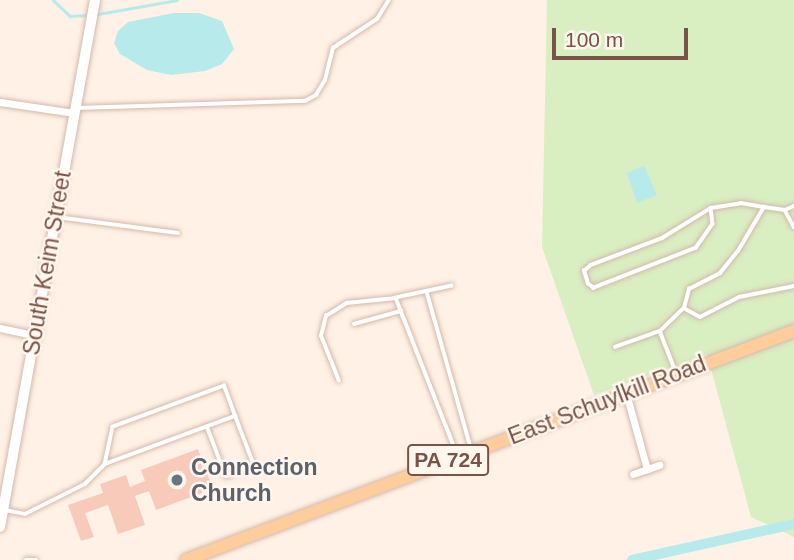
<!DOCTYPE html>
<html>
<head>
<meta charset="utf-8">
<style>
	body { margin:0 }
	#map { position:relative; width:794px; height:560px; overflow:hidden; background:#fff1e5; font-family:Arial,sans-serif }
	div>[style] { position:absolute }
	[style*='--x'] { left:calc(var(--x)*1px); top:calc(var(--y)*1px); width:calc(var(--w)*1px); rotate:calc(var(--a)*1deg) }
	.green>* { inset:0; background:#d9eec1 }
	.water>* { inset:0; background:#b7eaeb }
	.stream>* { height:2.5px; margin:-1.25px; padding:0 1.25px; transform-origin:1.25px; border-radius:1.25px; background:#b7eaeb }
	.canal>* { height:10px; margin:-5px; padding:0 5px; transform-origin:5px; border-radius:5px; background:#b7eaeb }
	.building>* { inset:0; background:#f7cab9 }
	.roads { filter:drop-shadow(0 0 2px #d4b9ac) drop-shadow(0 0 2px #d4b9ac) }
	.lane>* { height:3.5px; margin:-1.75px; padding:0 1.75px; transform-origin:1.75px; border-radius:1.75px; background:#fff }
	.street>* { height:7px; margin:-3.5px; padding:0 3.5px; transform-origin:3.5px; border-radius:3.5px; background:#fff }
	.secondary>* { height:10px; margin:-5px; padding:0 5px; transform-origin:5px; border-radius:5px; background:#fff }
	.primary>* { height:12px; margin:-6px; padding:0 6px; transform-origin:6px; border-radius:6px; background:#ffcd9b }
	.dots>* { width:19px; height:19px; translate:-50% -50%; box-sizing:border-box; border:4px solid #fff6ed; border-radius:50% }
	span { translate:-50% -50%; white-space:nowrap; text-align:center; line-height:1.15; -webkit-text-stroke:5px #fff6ed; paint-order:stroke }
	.shield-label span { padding:2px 5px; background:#fff6ed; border:2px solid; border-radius:5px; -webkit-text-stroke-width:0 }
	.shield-label { font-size:21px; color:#7b5247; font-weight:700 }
	.street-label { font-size:23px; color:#7b5247 }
	.worship-label { font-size:23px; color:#5b616d; font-weight:700 }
	.left { translate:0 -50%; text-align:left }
	.scale { position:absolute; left:552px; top:28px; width:136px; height:32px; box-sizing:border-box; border:4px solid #7b5247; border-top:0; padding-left:9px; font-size:21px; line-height:24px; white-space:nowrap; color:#7b5247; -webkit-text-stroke:5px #fff6ed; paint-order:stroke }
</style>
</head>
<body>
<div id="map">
	<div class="green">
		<i style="clip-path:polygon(547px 0,794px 0,794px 537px,751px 517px,707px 354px,594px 395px,542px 247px)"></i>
	</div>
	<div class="water">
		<i style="clip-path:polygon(174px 13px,199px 13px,222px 21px,234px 49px,222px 64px,205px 71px,171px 75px,147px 70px,120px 54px,114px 43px,118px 31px,128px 22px)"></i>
		<i style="clip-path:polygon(644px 166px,657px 195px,637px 203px,627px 173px)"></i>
	</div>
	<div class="stream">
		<i style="--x:53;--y:0;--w:23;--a:43"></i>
		<i style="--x:70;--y:16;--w:18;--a:-3"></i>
		<i style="--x:98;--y:14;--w:80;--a:-10"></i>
	</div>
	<div class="canal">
		<i style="--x:632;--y:560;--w:166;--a:-12.5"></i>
	</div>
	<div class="building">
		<i style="clip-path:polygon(198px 449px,213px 489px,156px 510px,149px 491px,135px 496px,145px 525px,118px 534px,108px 505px,85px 513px,94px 537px,81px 541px,68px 505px,103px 493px,100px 484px,126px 475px,130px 487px,145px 481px,141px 470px)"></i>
	</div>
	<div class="roads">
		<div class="lane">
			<i style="--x:77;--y:108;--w:228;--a:-1.8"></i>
			<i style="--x:305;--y:101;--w:13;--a:-29"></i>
			<i style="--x:316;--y:95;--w:17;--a:-59"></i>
			<i style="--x:325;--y:80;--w:33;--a:-76"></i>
			<i style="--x:333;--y:48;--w:53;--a:-33.4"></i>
			<i style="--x:377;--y:19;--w:22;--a:-58"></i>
			<i style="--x:711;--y:208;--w:16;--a:83"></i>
			<i style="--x:713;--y:224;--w:29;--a:125"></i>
			<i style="--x:696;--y:248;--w:110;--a:158.6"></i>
			<i style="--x:594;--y:288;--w:7;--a:-146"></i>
			<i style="--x:588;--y:284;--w:14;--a:-107"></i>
			<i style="--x:584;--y:271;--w:9;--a:-41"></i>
			<i style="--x:591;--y:265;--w:76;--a:-20.8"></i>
			<i style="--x:662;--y:238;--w:57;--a:-31.5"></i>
			<i style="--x:711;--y:208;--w:30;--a:-9"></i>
			<i style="--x:741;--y:203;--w:23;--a:10"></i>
			<i style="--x:785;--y:210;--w:10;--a:-24"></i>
			<i style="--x:57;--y:217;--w:122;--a:7.5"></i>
			<i style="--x:452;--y:286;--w:57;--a:167.9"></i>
			<i style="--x:396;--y:298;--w:168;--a:68.6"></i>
			<i style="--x:427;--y:292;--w:162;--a:74.2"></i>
			<i style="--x:684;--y:308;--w:18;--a:29"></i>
			<i style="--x:700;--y:317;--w:44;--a:-27.1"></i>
			<i style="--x:739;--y:297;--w:56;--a:-11.3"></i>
			<i style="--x:354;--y:324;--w:49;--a:-15.5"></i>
			<i style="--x:660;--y:331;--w:33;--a:-44"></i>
			<i style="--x:684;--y:308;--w:20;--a:-75"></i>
			<i style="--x:689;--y:289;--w:35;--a:-27"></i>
			<i style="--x:720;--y:273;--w:28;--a:-51"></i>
			<i style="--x:738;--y:251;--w:51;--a:-59.4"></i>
			<i style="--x:764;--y:207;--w:21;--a:8"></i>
			<i style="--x:785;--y:210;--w:19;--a:62"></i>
			<i style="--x:615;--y:347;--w:48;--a:-19.6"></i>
			<i style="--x:660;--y:331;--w:44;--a:68.7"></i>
			<i style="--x:339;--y:381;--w:48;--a:-111.8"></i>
			<i style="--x:321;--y:336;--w:21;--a:-76"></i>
			<i style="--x:326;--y:316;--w:25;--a:-32"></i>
			<i style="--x:347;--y:303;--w:49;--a:-5.8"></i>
			<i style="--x:207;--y:426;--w:53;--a:69.2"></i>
			<i style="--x:226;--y:476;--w:30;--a:-20"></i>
			<i style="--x:254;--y:466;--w:53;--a:-110.8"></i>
			<i style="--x:5;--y:510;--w:20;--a:11"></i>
			<i style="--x:25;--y:514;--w:67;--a:-26.6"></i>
			<i style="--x:85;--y:484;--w:28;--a:-45"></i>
			<i style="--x:105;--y:464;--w:139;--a:-20.3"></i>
			<i style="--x:235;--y:416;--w:32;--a:-110"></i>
			<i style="--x:224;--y:386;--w:118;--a:159.7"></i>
			<i style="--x:113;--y:427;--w:38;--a:102"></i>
			<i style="--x:26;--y:560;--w:10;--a:0"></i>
		</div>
		<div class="street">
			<i style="--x:0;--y:102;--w:75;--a:8.5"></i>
			<i style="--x:0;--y:328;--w:35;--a:12"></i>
			<i style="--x:626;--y:393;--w:79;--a:74.6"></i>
			<i style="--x:633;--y:474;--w:28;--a:-19"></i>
		</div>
		<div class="secondary">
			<i style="--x:0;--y:527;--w:535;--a:-79.78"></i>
		</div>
		<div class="primary">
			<i style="--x:186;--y:560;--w:650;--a:-20.64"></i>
		</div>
	</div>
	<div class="dots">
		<i style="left:177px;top:480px;background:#6b7280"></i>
	</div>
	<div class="shield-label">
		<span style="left:448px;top:460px">PA 724</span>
	</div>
	<div class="street-label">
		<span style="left:47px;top:263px;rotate:-80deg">South Keim Street</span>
		<span style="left:607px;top:400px;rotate:-21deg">East Schuylkill Road</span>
	</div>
	<div class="worship-label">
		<span class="left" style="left:191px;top:480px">Connection<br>Church</span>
	</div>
	<div class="scale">100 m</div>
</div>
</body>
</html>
